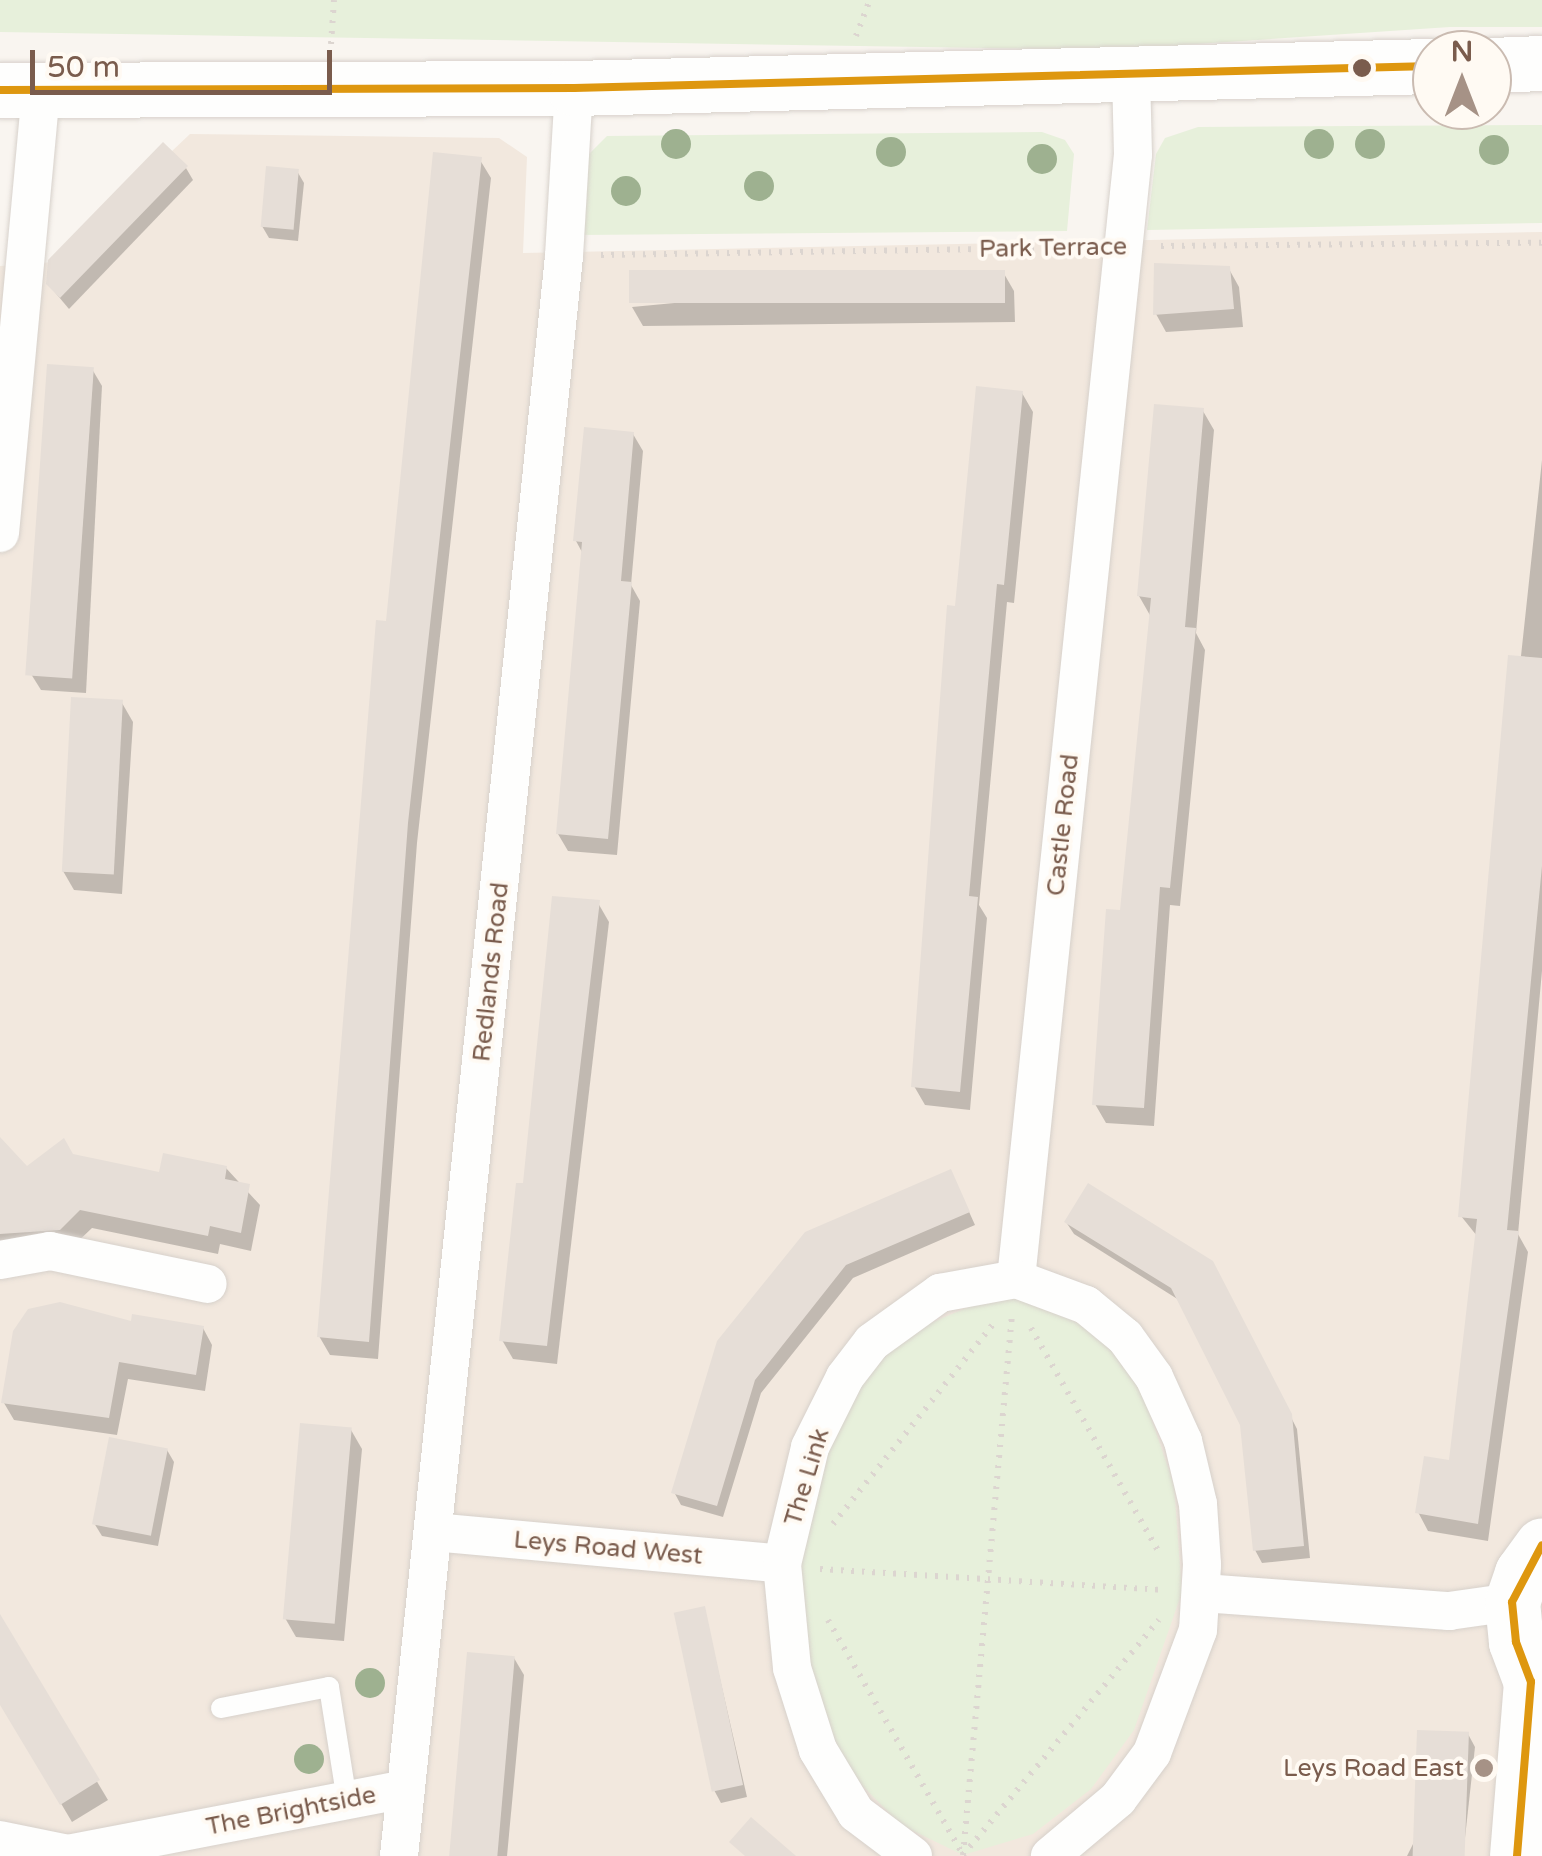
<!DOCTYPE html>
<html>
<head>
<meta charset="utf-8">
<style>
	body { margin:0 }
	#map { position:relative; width:1542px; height:1856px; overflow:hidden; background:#f9f5f0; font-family:"Varela Round",sans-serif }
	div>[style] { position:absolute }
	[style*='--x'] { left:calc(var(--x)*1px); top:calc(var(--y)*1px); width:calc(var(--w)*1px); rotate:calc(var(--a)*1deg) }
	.residential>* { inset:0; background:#f2e8de }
	.green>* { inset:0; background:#e7f0db }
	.shadow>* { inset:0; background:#0003 }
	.building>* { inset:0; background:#e6ded7; transform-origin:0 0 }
	.path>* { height:6px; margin-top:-3px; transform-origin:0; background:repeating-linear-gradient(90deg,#dcd5d0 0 2.5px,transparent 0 10.5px) }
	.roads { filter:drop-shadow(0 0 2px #d7d1cb) drop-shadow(0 0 2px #d7d1cb) }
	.lane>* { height:20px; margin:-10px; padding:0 10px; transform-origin:10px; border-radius:10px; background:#fefefd }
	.street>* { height:38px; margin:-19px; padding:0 19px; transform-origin:19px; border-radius:19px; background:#fefefd }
	.secondary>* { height:55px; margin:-27.5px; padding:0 27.5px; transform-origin:27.5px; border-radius:27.5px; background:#fefefd }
	.bus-1>* { height:8px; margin:-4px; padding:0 4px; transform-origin:4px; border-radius:4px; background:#de970f }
	.trees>* { width:30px; height:30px; margin:-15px; border-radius:50%; background:#9eb190 }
	.dots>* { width:28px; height:28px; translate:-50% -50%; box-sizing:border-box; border:5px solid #fffaf3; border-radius:50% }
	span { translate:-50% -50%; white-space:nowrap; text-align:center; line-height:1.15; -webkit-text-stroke:8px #fffaf3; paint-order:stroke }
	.street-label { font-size:25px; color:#7a5c4d }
	.poi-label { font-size:25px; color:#7a5c4d }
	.right { translate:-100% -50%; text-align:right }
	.north { position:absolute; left:1412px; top:30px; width:100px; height:100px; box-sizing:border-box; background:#fffaf3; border:2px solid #cabbb1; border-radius:50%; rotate:0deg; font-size:28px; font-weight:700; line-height:40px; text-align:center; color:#7a5c4d }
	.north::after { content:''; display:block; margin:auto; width:35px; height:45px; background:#a69286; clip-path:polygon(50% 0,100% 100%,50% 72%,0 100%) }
	.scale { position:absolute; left:30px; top:50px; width:302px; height:45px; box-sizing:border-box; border:5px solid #7a5c4d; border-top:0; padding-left:12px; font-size:30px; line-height:35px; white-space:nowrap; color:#7a5c4d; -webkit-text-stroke:8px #fffaf3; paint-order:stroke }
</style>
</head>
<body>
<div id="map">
	<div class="residential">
		<i style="clip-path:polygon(190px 134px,499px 138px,527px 157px,523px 253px,1542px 232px,1542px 1856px,0 1856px,0 266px,55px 262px)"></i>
	</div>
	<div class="green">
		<i style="clip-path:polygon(0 0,1542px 0,1542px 27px,1450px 27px,1108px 50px,0 32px)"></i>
		<i style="clip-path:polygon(1542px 125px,1542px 223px,1147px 230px,1156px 154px,1165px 138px,1198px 127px)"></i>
		<i style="clip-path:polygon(1042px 132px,1065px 140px,1074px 154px,1067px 231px,580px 235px,587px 156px,607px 136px)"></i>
		<i style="clip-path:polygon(990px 1298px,1034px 1299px,1081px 1325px,1111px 1350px,1143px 1394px,1174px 1485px,1182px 1592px,1134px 1730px,1091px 1789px,1033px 1834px,963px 1855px,901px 1825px,847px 1770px,813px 1693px,798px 1567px,813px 1487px,849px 1399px,895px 1338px)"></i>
	</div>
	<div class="shadow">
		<i style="clip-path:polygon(480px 160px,491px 178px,417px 843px,378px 1359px,330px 1355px,319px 1336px)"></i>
		<i style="clip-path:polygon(186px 168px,193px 180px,69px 309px,48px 284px)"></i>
		<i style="clip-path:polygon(297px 171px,304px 183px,298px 241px,269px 238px,262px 226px)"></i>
		<i style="clip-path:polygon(1229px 269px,1239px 287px,1243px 327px,1166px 332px,1156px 314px)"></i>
		<i style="clip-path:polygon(1003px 272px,1014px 291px,1015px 322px,643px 326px,632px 307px)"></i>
		<i style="clip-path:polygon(92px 369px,102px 386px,86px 693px,41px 690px,31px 674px)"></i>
		<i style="clip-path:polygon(1022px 393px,1033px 412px,1014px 603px,1007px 602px,979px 905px,987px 918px,970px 1110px,925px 1105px,914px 1086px,957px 609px)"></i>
		<i style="clip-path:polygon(1203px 411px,1214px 430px,1196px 633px,1205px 650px,1180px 906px,1170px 905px,1154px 1126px,1106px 1123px,1095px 1104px,1122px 913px,1151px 617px,1139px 596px)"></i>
		<i style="clip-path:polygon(633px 434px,643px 451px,631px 585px,640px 601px,617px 855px,568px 851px,558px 834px,583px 554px,576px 541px)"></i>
		<i style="clip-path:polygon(1542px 460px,1542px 971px,1518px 1234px,1528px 1252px,1488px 1541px,1428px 1531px,1418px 1512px,1451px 1463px,1477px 1236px,1461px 1216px)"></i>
		<i style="clip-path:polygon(122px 703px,133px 722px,122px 894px,74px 890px,63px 871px)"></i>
		<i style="clip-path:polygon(598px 903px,609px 922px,557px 1364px,513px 1359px,502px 1340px,525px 1186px)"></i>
		<i style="clip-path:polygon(0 1141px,26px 1169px,72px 1157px,161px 1175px,226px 1168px,260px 1205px,251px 1251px,220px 1244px,218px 1254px,92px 1228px,71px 1248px,0 1245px)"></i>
		<i style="clip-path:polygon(957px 1185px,975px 1225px,853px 1278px,761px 1393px,723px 1517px,681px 1505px,674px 1492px,720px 1343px)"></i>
		<i style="clip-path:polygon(1066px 1222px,1220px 1278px,1297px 1429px,1310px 1558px,1262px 1563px,1255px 1550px,1243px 1424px,1179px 1300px,1074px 1234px)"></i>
		<i style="clip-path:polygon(133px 1324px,203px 1328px,212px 1345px,205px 1391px,128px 1379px,117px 1435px,14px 1420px,4px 1403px)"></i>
		<i style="clip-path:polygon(351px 1430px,362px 1449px,344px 1641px,296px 1637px,285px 1618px)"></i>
		<i style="clip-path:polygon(167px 1450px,174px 1462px,158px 1546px,102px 1536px,94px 1523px)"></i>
		<i style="clip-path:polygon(704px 1609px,747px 1797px,721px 1803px,714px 1790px)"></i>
		<i style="clip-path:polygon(0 1619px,108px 1800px,72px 1822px,0 1701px)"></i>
		<i style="clip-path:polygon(514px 1658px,524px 1675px,507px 1856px,451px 1856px)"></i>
		<i style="clip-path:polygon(1468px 1734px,1475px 1747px,1463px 1856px,1407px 1856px)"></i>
	</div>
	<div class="building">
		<i style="clip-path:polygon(163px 142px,188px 166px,60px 298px,46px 284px,48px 260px)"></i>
		<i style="clip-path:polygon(433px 152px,482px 157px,408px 823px,369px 1342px,317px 1337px,376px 620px,386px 621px)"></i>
		<i style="left:266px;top:166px;width:33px;height:61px;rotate:5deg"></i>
		<i style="clip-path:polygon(1154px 263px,1230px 266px,1234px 309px,1153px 315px)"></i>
		<i style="left:1005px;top:270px;width:33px;height:376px;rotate:90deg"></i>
		<i style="left:47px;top:364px;width:47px;height:312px;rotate:4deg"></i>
		<i style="clip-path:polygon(976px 386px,1023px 391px,1004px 585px,997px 584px,969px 896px,978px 897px,960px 1092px,911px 1087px,947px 605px,955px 606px)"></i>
		<i style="clip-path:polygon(1154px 404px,1204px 408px,1185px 627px,1196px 628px,1170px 888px,1160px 887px,1144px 1108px,1092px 1105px,1106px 909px,1120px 910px,1151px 598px,1137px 596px)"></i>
		<i style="clip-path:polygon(584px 427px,634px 432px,621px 581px,632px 582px,608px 839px,556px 834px,582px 542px,573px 541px)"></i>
		<i style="clip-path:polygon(1508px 655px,1542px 658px,1542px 866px,1507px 1230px,1519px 1231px,1478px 1524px,1415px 1513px,1424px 1456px,1449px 1460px,1477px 1219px,1458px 1217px)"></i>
		<i style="left:71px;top:697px;width:52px;height:175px;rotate:3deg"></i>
		<i style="clip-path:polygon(552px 896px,600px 900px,547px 1346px,499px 1341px,516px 1183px,523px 1183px)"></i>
		<i style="clip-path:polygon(0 1137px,27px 1166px,64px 1138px,73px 1154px,159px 1172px,163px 1153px,227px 1166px,225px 1179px,250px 1184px,241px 1233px,210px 1226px,208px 1236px,80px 1210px,60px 1230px,0 1234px)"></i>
		<i style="clip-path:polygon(951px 1169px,970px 1212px,846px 1265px,755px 1380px,717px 1506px,671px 1493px,717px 1341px,805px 1232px)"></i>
		<i style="clip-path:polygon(1088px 1183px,1213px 1261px,1292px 1414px,1304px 1546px,1253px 1551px,1240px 1425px,1171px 1288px,1064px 1222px)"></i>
		<i style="clip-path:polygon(60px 1302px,131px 1321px,132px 1314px,204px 1326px,196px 1375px,119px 1362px,109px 1418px,1px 1403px,13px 1331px,28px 1309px)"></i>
		<i style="left:300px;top:1423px;width:52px;height:197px;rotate:5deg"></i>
		<i style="left:109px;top:1437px;width:60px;height:89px;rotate:11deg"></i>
		<i style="left:705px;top:1606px;width:183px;height:32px;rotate:78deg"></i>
		<i style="clip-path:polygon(0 1614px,100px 1780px,60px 1805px,0 1705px)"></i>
		<i style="left:467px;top:1652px;width:48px;height:205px;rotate:5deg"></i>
		<i style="left:1417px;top:1730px;width:52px;height:126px;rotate:2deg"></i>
		<i style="clip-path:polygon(751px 1817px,796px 1856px,745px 1856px,729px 1842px)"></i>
	</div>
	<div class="path">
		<i style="--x:856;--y:36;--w:39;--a:-69"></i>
		<i style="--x:331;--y:44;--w:44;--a:-86.1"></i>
		<i style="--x:1161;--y:246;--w:381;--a:-0.5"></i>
		<i style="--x:601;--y:255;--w:487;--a:-0.9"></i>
		<i style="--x:1031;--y:1328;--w:262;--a:60.3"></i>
		<i style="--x:833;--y:1524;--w:258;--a:-51.3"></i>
		<i style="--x:820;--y:1569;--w:342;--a:3.5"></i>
		<i style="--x:828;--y:1620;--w:271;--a:60.1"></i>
		<i style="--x:963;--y:1855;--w:306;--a:-50.2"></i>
		<i style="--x:963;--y:1855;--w:542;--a:-84.82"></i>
	</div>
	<div class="roads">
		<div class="lane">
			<i style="--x:221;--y:1708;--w:110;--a:-11"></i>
			<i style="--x:329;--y:1687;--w:115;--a:81"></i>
		</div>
		<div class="street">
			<i style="--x:0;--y:533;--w:443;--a:-84.7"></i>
			<i style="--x:0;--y:1260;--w:51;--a:-10.2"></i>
			<i style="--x:50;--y:1251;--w:161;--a:11.8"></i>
			<i style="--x:1016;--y:1279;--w:1130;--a:-84.06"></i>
			<i style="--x:1133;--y:155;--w:83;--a:-91.4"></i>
			<i style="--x:433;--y:1532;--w:350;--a:5.2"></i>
			<i style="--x:1203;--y:1593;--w:247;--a:4.2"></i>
			<i style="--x:1449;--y:1611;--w:64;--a:-8.1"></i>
			<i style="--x:0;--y:1840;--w:69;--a:11.6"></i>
			<i style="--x:68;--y:1854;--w:343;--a:-10.9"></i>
			<i style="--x:399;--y:1856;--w:1608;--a:-84.11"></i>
			<i style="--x:564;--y:256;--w:168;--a:-86.6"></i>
			<i style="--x:913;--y:1856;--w:71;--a:-143"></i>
			<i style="--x:856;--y:1813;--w:74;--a:-121.1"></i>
			<i style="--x:818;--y:1750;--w:86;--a:-107.6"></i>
			<i style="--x:792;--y:1668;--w:104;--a:-95.5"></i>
			<i style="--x:782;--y:1564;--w:120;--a:-76.5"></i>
			<i style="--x:810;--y:1447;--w:78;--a:-63.4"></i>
			<i style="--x:845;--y:1377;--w:44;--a:-52.4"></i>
			<i style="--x:872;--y:1342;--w:84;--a:-35.8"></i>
			<i style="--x:940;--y:1293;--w:77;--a:-10.4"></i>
			<i style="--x:1016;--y:1279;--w:75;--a:20.4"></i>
			<i style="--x:1086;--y:1305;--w:50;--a:39.4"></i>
			<i style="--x:1125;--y:1337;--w:49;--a:54.1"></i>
			<i style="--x:1154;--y:1377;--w:70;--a:65.6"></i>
			<i style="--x:1183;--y:1441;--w:65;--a:76.6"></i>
			<i style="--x:1198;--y:1504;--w:61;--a:86.2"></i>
			<i style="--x:1202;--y:1565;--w:65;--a:93.5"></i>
			<i style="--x:1198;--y:1630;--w:131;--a:110.5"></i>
			<i style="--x:1152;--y:1753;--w:57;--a:126.5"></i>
			<i style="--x:1118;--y:1799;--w:89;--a:140"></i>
		</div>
		<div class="secondary">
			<i style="--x:1492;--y:65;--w:50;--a:-2.3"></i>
			<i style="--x:0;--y:90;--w:574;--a:-0.2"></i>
			<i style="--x:574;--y:88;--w:858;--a:-1.47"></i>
			<i style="--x:1517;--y:1856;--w:175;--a:-85.4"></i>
			<i style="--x:1531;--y:1682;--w:43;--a:-110.6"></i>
			<i style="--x:1516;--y:1642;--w:40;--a:-95.7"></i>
			<i style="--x:1512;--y:1602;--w:31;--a:-71"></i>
			<i style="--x:1522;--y:1573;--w:34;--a:-54"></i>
		</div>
	</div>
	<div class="bus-1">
		<i style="--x:0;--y:90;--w:574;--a:-0.2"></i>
		<i style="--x:574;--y:88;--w:858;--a:-1.47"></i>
		<i style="--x:1517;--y:1856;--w:175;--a:-85.4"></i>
		<i style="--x:1531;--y:1682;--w:43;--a:-110.6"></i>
		<i style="--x:1516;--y:1642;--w:40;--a:-95.7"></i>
		<i style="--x:1512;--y:1602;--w:64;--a:-62.2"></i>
	</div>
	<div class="trees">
		<i style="left:676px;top:144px"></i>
		<i style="left:1319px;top:144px"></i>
		<i style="left:1370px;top:144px"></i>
		<i style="left:1494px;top:150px"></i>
		<i style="left:891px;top:152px"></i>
		<i style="left:1042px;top:159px"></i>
		<i style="left:759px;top:186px"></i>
		<i style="left:626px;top:191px"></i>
		<i style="left:370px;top:1683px"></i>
		<i style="left:309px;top:1759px"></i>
	</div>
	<div class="dots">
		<i style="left:1362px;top:68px;background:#7a5c4d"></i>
		<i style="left:1484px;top:1768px;background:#a69286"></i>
	</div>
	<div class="street-label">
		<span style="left:1053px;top:248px;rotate:-1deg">Park Terrace</span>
		<span style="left:1063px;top:825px;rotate:-84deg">Castle Road</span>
		<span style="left:491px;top:972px;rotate:-84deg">Redlands Road</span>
		<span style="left:807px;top:1477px;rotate:-73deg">The Link</span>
		<span style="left:608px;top:1548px;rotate:5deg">Leys Road West</span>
		<span style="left:291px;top:1811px;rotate:-11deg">The Brightside</span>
	</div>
	<div class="poi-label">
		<span class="right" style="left:1464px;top:1768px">Leys Road East</span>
	</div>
	<div class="north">N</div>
	<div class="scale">50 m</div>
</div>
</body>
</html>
